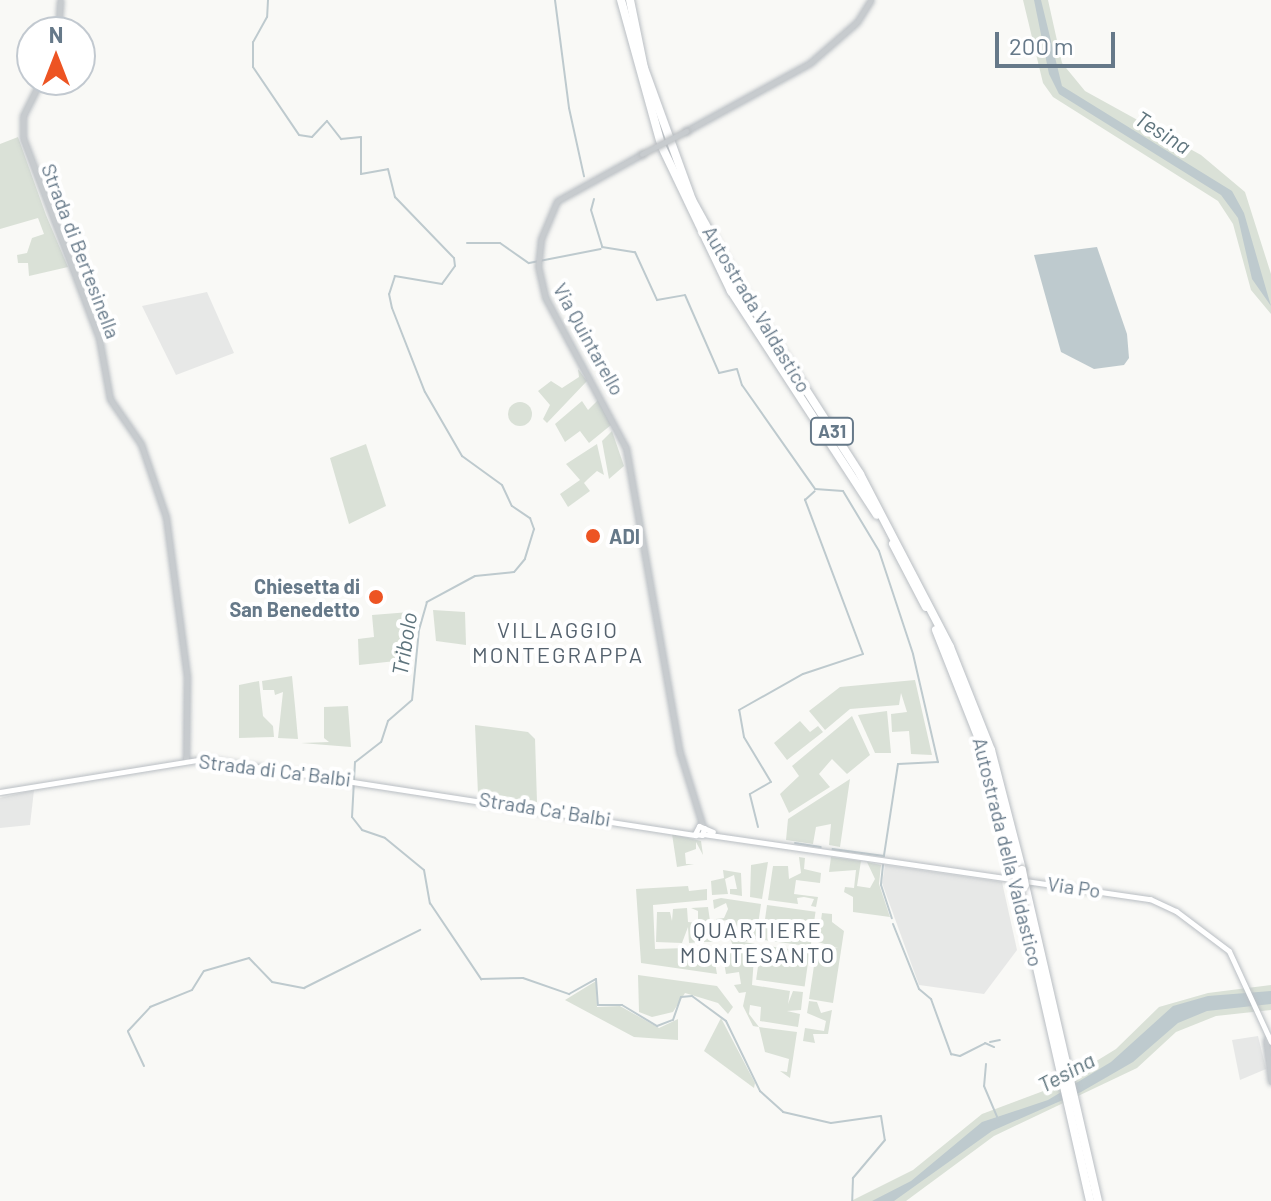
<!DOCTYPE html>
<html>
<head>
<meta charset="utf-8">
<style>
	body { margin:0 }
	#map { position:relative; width:1271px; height:1201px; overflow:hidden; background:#f9f9f6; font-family:Barlow,sans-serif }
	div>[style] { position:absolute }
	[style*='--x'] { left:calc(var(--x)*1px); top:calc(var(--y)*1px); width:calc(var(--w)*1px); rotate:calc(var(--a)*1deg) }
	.built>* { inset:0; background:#e7e8e7 }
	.green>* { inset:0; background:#dae1d7; transform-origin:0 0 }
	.round { border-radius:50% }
	.water>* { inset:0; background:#becace }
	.stream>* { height:2px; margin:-1px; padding:0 1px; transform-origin:1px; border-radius:1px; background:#becace }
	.roads { filter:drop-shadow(0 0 2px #b9bec3) drop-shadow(0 0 2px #b9bec3) }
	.tertiary>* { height:5px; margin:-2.5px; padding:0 2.5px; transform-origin:2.5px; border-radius:2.5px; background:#c7cbce }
	.secondary>* { height:5px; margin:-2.5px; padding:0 2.5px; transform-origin:2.5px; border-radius:2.5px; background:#fff }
	.motorway>* { height:8px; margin:-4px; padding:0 4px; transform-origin:4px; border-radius:4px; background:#fff }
	.bridges { filter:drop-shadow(0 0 2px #b9bdc0) drop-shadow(0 0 2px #b9bdc0) }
	.tertiary-bridge>* { height:5px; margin:-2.5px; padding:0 2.5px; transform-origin:2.5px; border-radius:2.5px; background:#c7cbce }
	.motorway-bridge>* { height:8px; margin:-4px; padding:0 4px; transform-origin:4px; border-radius:4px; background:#fff }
	.dots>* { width:22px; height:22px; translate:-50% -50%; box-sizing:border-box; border:4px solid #fff; border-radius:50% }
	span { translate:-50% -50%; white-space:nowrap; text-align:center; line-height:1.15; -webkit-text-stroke:8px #fff; paint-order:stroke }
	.shield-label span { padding:2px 6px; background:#fff; border:2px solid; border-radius:6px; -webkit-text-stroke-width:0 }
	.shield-label { font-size:18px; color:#667989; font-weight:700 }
	.street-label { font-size:20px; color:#667989 }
	.poi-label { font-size:20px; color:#667989; font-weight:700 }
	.left { translate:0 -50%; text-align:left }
	.right { translate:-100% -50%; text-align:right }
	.water-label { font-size:22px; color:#5e747d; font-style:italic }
	.neighbourhood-label { font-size:22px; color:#55626e; letter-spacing:2px }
	.north { position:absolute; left:16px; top:16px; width:80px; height:80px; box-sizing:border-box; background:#fff; border:2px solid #c2c9d0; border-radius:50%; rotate:0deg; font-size:22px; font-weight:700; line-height:32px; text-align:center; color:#667989 }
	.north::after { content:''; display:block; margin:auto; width:28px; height:36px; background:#ed5423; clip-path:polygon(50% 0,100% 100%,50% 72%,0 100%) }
	.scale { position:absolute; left:995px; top:32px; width:120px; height:36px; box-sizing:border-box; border:4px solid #667989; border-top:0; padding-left:10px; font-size:24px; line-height:28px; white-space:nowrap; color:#667989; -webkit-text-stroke:6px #fff; paint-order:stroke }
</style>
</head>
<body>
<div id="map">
	<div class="built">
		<i style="clip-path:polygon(207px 292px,234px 353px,176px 375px,142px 306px)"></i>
		<i style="clip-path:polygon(34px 790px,30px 825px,0 828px,0 798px)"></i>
		<i style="clip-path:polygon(885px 865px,1002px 882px,1017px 950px,984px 994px,919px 985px,882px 883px)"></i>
		<i style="clip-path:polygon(1258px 1036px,1266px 1069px,1240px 1080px,1232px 1040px)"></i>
	</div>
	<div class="green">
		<i style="clip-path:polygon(1023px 0,1048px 0,1062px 63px,1085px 91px,1201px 155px,1245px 192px,1271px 274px,1271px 314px,1251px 290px,1233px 224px,1218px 201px,1053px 97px,1043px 83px)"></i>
		<i style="clip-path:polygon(18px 137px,46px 215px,68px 267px,29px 276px,28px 263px,18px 263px,17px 255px,27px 253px,32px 238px,44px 234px,38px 218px,0 229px,0 144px)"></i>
		<i style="clip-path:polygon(578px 369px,587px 381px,547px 423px,543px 419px,550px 405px,538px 391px,551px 381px,562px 388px,579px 377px)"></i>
		<i style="clip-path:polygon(598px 400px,611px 425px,589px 443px,580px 431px,565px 442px,555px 424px,582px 401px,588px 410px)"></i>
		<i class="round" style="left:508px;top:402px;width:24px;height:24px"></i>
		<i style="clip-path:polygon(612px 431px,624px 466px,609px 479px,602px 441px)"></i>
		<i style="clip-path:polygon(366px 444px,386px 506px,349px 524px,330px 458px)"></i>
		<i style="clip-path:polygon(597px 444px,604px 475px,597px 471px,588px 479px,584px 483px,590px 491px,568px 507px,560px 494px,580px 480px,566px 464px)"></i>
		<i style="clip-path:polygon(433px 610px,465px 612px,466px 645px,436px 641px)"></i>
		<i style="clip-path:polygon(410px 612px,405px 660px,359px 665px,358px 639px,374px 637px,372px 615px)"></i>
		<i style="clip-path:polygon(292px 676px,295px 706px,298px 739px,278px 738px,283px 692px,275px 695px,274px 690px,263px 690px,262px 681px)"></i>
		<i style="clip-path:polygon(915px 680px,932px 755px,911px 754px,909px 731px,892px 732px,891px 714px,907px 712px,901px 693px,899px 705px,850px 709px,825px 730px,809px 711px,840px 687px)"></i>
		<i style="clip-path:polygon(259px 681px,263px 716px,273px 726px,274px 737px,239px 738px,239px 685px)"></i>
		<i style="clip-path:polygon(348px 706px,351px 747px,301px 743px,329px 742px,324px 738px,324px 707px)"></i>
		<i style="clip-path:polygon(887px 711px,891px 753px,875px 753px,858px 715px)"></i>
		<i style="clip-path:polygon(852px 716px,870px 755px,847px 774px,832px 759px,819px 774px,830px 787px,789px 813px,780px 794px,799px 776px,792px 766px)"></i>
		<i style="clip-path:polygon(800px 721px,810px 732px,818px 726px,823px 732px,787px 760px,774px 743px)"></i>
		<i style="clip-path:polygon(475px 725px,528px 732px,535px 739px,537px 802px,478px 794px)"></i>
		<i style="clip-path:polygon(850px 779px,840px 847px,829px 845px,831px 824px,816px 827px,813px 844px,786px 840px,788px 819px)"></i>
		<i style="clip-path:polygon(672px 834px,701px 841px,703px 855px,696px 842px,696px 849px,685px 853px,686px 864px,694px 864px,677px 867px)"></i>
		<i style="clip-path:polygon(799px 857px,805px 858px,804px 869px,821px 873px,820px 883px,796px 880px,794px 894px,818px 897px,816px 907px,811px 906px,814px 899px,804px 897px,797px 898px,798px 904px,768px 900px,773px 866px,788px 866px,789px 879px,801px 873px)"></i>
		<i style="clip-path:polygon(831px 857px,861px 861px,857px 886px,870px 888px,875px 879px,867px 862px,881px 865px,879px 884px,890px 917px,853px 912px,853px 897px,844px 892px,845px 887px,854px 888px,856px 870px,829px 872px)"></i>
		<i style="clip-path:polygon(768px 862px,762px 899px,750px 897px,751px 865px)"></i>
		<i style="clip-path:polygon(723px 870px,741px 873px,742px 896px,730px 894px,730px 889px,737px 889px,734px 875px,725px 879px,728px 894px,712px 895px,711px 881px,724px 878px)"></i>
		<i style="clip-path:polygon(688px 886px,689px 891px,707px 889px,707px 900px,653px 905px,655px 949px,716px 947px,718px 959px,703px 962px,715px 963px,717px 974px,641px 963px,636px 889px)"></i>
		<i style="clip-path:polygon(721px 898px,761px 904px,756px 939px,744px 942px,755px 944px,752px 985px,790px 991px,788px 1004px,793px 991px,803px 992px,801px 1010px,787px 1011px,800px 1014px,798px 1027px,760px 1021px,761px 1007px,750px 1005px,749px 1014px,759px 1027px,797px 1032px,790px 1078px,780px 1071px,787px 1072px,789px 1059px,765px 1052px,759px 1027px,753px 1026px,743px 1006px,746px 992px,739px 993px,734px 985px,741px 984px,739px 972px,726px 974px,722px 951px,736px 953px,729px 936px,735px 934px,732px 919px,722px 921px,724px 932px,719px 933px,716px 919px,724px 918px,728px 909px,726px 903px,714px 909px,713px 900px)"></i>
		<i style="left:767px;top:905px;width:49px;height:35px;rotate:8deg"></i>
		<i style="clip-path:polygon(708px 907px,713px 942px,704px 942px,703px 925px,693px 926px,701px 942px,689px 943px,688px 927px,682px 943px,656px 942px,657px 912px,670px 912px,672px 921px,673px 909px,687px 908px,688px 922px,698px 923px,698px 911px,691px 908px)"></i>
		<i style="clip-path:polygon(822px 913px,832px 914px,832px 922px,844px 931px,833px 1003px,809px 999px,817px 946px,838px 948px,818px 942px)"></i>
		<i style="left:761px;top:945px;width:49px;height:35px;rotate:8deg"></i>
		<i style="clip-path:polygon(638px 975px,717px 986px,733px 1007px,728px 1014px,718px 1003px,685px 993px,673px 1012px,652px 1017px,639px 1012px)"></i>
		<i style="clip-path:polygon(596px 981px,597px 1007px,620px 1006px,659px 1028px,678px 1019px,678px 1040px,634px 1037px,565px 1000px)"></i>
		<i style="clip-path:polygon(1271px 985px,1271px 1010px,1216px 1016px,1176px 1032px,1137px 1068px,994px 1136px,906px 1201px,851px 1201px,913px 1170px,982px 1114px,1054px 1087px,1116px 1049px,1159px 1007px,1208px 993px)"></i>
		<i style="clip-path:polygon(809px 1001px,817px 1002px,821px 1013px,832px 1010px,828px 1034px,813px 1034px,815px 1043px,803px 1041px,805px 1028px,824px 1031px,826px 1021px,807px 1013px)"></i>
		<i style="clip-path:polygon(721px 1018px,755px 1083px,754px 1088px,704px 1051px)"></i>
	</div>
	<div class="water">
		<i style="clip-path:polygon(1034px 0,1041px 0,1062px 86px,1232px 191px,1244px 213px,1271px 306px,1252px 279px,1238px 218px,1221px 195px,1059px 94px,1049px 74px)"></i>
		<i style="clip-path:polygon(1097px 247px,1127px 334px,1129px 358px,1124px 365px,1094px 369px,1061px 352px,1034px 255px)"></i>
		<i style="clip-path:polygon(1271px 991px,1271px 1004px,1207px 1011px,1178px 1023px,1133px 1062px,1081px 1092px,992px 1131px,894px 1201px,872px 1201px,911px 1181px,982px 1122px,1048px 1100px,1111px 1062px,1173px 1006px,1208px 996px)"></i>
	</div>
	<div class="stream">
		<i style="--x:268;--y:0;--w:17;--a:93"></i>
		<i style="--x:267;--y:17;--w:29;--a:119"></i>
		<i style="--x:253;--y:42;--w:25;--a:90"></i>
		<i style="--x:253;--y:67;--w:82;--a:55.9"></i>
		<i style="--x:299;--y:135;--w:13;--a:9"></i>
		<i style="--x:312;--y:137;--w:22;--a:-47"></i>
		<i style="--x:327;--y:121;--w:23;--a:52"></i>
		<i style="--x:341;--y:139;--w:20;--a:-6"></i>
		<i style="--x:361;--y:137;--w:37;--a:90"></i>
		<i style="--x:361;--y:174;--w:27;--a:-10"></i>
		<i style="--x:388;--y:169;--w:29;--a:76"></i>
		<i style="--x:395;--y:197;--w:85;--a:46"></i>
		<i style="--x:454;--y:258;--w:8;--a:83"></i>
		<i style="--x:455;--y:266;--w:22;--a:126"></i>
		<i style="--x:442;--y:284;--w:48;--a:-170.3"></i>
		<i style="--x:395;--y:276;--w:19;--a:108"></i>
		<i style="--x:389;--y:294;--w:14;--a:78"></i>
		<i style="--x:392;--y:308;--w:90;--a:68.6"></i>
		<i style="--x:425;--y:392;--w:74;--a:60"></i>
		<i style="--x:462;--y:456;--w:49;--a:35.9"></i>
		<i style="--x:502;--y:485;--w:23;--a:65"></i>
		<i style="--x:512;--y:506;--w:22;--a:34"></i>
		<i style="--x:530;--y:518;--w:12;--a:70"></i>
		<i style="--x:534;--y:529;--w:31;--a:107"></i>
		<i style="--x:525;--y:559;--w:17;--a:130"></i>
		<i style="--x:514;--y:572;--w:39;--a:174"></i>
		<i style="--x:475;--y:576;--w:55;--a:151.6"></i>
		<i style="--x:427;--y:602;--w:29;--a:106"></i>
		<i style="--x:419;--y:630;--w:70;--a:95.7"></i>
		<i style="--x:412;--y:700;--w:32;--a:139"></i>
		<i style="--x:388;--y:721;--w:22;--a:108"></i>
		<i style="--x:381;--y:742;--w:33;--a:142"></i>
		<i style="--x:355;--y:762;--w:55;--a:93.1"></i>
		<i style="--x:352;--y:817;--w:16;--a:52"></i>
		<i style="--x:362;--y:830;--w:24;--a:19"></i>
		<i style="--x:385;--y:838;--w:50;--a:39.4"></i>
		<i style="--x:424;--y:870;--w:34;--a:80"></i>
		<i style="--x:430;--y:903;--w:92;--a:56.1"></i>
		<i style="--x:481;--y:979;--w:42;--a:-1.4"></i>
		<i style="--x:523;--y:978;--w:49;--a:19.2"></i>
		<i style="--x:569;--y:994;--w:31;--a:-29"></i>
		<i style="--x:596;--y:979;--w:26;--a:86"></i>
		<i style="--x:598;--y:1005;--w:24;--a:0"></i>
		<i style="--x:622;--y:1005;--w:41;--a:31"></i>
		<i style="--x:657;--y:1026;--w:17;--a:-21"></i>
		<i style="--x:673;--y:1020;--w:24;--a:-71"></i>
		<i style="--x:681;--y:997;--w:11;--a:-5"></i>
		<i style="--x:692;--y:996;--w:42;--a:36.3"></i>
		<i style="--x:726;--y:1021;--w:78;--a:64.1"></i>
		<i style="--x:760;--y:1091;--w:31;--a:42"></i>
		<i style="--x:783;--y:1112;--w:49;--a:12.9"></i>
		<i style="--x:831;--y:1123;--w:50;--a:-8"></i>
		<i style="--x:881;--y:1116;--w:24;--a:81"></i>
		<i style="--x:885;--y:1140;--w:50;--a:130.1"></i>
		<i style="--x:853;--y:1178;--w:23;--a:92"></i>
		<i style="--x:555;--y:0;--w:109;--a:82.6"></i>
		<i style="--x:569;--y:108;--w:70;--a:77.6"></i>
		<i style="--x:594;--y:199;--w:11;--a:105"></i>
		<i style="--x:591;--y:210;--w:39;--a:73"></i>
		<i style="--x:602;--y:247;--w:33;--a:9"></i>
		<i style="--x:635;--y:252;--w:53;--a:65.4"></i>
		<i style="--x:657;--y:300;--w:28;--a:-10"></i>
		<i style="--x:685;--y:295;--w:85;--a:66.4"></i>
		<i style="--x:719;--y:373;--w:18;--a:-13"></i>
		<i style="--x:737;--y:369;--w:17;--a:73"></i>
		<i style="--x:742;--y:385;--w:127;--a:54.9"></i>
		<i style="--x:815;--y:489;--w:28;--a:4"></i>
		<i style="--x:843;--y:491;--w:70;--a:59"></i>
		<i style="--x:879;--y:551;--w:108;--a:71.7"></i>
		<i style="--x:913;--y:654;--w:111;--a:77"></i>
		<i style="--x:938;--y:762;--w:40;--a:177.1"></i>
		<i style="--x:898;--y:764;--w:93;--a:98.7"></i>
		<i style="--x:884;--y:856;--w:52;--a:-172.3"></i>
		<i style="--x:467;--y:243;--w:33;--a:0"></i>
		<i style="--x:500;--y:243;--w:35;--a:35"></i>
		<i style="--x:529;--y:263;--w:73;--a:-11"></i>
		<i style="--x:758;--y:827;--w:34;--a:-104"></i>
		<i style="--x:750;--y:794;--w:24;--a:-30"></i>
		<i style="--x:771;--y:782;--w:52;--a:-121"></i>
		<i style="--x:744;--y:737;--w:27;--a:-100"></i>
		<i style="--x:739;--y:710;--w:73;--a:-29.4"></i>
		<i style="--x:803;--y:674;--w:63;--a:-18.4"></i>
		<i style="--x:863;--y:654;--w:165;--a:-110.6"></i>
		<i style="--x:805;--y:500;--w:13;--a:-42"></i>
		<i style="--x:795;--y:843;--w:26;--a:9"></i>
		<i style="--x:883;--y:865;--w:20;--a:96"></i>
		<i style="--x:881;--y:885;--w:35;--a:72"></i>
		<i style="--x:893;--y:924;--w:70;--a:68.2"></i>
		<i style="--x:919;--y:989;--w:16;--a:40"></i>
		<i style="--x:931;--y:999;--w:59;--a:70"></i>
		<i style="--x:951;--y:1054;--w:9;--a:13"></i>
		<i style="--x:960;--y:1056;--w:28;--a:-27"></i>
		<i style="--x:985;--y:1043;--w:10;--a:24"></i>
		<i style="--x:990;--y:1042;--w:10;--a:-11"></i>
		<i style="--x:986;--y:1064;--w:22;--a:95"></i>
		<i style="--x:984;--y:1086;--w:36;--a:67"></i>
		<i style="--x:144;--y:1066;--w:38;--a:-115"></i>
		<i style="--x:128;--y:1031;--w:33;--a:-47"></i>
		<i style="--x:150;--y:1007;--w:45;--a:-22"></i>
		<i style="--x:192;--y:990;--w:22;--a:-58"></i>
		<i style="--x:204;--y:971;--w:47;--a:-16.1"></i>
		<i style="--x:249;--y:958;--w:33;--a:46"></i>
		<i style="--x:272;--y:982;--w:33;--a:11"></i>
		<i style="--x:304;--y:988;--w:130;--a:-26.6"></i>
	</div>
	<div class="roads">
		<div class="tertiary">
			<i style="--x:58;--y:32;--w:32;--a:-86"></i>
			<i style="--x:41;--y:80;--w:40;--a:116.6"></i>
			<i style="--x:23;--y:116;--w:22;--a:90"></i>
			<i style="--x:23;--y:138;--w:214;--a:69.2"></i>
			<i style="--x:99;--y:338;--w:62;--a:79.8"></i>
			<i style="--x:110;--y:399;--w:55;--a:55.4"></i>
			<i style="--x:141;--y:444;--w:77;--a:71.1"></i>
			<i style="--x:166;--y:517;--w:160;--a:82.5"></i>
			<i style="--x:187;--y:676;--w:82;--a:90.7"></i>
			<i style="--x:686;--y:131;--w:141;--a:-28.7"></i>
			<i style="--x:810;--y:63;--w:62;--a:-41.1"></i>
			<i style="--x:857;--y:22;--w:26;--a:-58"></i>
			<i style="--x:642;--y:154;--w:97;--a:151.1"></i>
			<i style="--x:557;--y:201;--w:41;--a:112.8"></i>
			<i style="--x:541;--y:239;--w:27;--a:96"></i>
			<i style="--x:538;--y:266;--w:32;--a:77"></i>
			<i style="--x:545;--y:297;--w:171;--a:61.8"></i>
			<i style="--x:626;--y:448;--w:310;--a:80"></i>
			<i style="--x:680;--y:753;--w:77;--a:72.7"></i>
			<i style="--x:1266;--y:1040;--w:42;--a:83.2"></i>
		</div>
		<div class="secondary">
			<i style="--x:0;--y:792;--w:207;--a:-9.2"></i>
			<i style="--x:204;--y:759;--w:498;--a:8.8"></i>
			<i style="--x:704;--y:828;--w:7;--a:106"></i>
			<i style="--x:702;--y:835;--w:7;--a:-172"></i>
			<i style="--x:695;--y:834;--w:9;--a:-63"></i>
			<i style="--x:699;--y:826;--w:15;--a:23"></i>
			<i style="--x:703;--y:834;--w:452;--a:8.3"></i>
			<i style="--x:1150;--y:899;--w:29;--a:25"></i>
			<i style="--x:1176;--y:911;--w:66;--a:37"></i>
			<i style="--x:1229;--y:951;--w:100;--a:65.2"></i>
		</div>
		<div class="motorway">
			<i style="--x:621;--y:0;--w:146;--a:74.5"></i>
			<i style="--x:630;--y:0;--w:69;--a:78.4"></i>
			<i style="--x:644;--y:68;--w:140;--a:70"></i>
			<i style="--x:692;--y:200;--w:99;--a:61.1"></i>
			<i style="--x:740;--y:287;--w:222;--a:57.3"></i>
			<i style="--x:860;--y:474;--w:195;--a:62.5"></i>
			<i style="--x:950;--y:647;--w:111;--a:68.3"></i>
			<i style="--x:991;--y:750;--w:124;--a:75.5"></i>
			<i style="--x:662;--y:147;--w:160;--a:64.4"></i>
			<i style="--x:731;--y:291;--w:267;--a:56.9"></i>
			<i style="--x:893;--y:544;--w:71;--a:62.4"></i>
			<i style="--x:936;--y:630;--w:131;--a:68.5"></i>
			<i style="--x:984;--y:752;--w:121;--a:75.2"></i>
			<i style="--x:1025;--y:885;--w:324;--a:77"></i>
			<i style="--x:1023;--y:906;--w:303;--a:77.2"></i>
		</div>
	</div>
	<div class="bridges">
		<div class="tertiary-bridge">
			<i style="--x:642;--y:154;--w:50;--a:-27.6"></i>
		</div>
		<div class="motorway-bridge">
			<i style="--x:1015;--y:869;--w:38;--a:78"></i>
			<i style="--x:1022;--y:870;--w:15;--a:79"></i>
		</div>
	</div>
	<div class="dots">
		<i style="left:593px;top:536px;background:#ed5423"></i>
		<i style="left:376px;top:597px;background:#ed5423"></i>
	</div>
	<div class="shield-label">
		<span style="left:832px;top:431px">A31</span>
	</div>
	<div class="street-label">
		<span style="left:81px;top:251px;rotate:69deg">Strada di Bertesinella</span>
		<span style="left:757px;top:309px;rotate:59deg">Autostrada Valdastico</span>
		<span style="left:589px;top:339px;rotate:61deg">Via Quintarello</span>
		<span style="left:275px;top:770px;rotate:7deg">Strada di Ca' Balbi</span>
		<span style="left:545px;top:809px;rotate:9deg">Strada Ca' Balbi</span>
		<span style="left:1008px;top:852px;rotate:76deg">Autostrada della Valdastico</span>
		<span style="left:1074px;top:887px;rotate:8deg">Via Po</span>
	</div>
	<div class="poi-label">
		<span class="left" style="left:609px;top:536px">ADI</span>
		<span class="right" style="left:360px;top:598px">Chiesetta di<br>San Benedetto</span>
	</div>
	<div class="water-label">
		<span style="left:1163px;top:132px;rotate:32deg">Tesina</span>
		<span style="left:404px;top:644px;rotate:-81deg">Tribolo</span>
		<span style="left:1066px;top:1072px;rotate:-28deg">Tesina</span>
	</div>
	<div class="neighbourhood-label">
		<span style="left:558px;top:642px">VILLAGGIO<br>MONTEGRAPPA</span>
		<span style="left:758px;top:942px">QUARTIERE<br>MONTESANTO</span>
	</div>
	<div class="north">N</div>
	<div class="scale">200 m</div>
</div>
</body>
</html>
